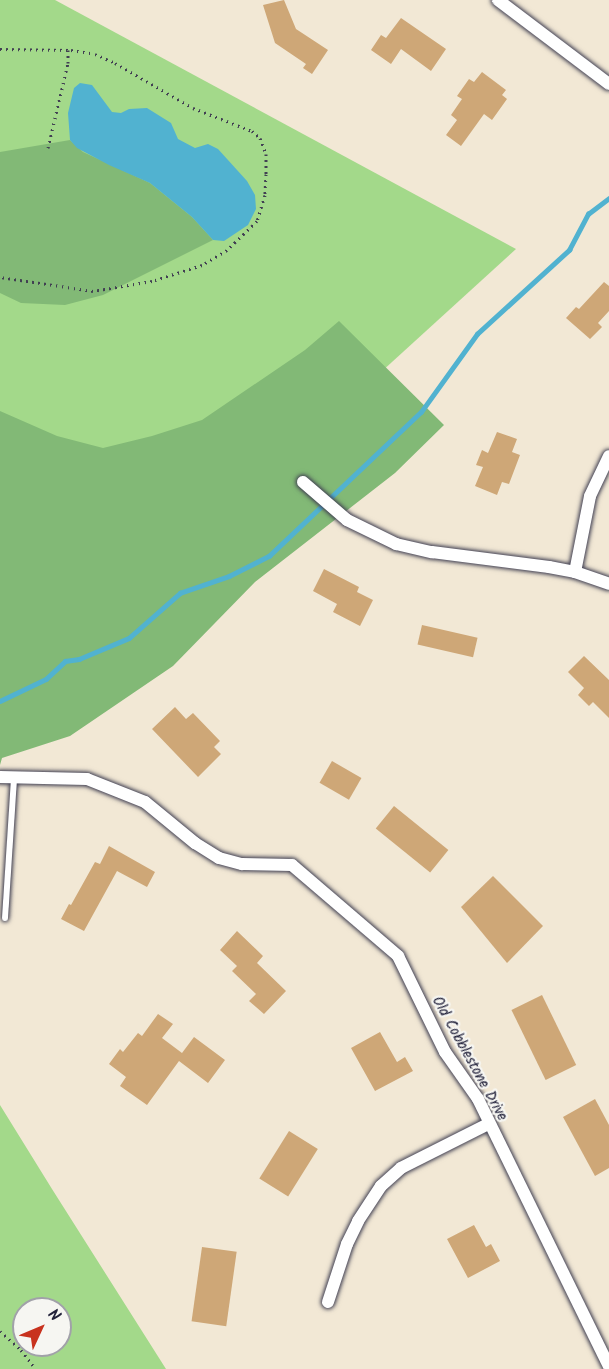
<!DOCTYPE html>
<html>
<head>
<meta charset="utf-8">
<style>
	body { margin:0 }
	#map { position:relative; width:609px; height:1369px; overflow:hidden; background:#f2e8d5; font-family:Kalam,sans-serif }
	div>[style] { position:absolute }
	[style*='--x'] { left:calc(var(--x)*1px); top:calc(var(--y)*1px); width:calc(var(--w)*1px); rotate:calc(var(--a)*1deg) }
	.green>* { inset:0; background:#a3d98a }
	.forest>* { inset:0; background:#82b976 }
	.water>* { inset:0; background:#51b2d0 }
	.stream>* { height:4.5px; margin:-2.25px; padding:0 2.25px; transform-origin:2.25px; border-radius:2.25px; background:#51b2d0 }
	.building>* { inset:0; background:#cea777; transform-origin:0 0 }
	.path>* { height:3px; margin-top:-1.5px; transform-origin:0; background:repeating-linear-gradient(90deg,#414052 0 1.5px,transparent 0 6px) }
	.roads { filter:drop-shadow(0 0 2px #414052) drop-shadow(0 0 2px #414052) }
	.service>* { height:6px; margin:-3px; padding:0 3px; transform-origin:3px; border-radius:3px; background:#fff }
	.minor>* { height:12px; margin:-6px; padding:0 6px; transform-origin:6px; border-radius:6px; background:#fff }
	span { translate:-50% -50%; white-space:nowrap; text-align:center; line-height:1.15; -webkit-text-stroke:4.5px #f6f6f2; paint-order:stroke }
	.street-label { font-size:15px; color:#22223b }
	.north { position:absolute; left:12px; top:1297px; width:60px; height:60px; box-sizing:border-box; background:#f6f6f2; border:2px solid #a1a1a9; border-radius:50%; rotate:46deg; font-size:16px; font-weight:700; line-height:24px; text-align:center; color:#22223b }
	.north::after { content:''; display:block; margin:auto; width:21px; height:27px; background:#c8321e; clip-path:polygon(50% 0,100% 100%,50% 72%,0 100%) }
</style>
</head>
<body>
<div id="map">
	<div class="green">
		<i style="clip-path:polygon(0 0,55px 0,516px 249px,145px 587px,0 559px)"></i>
		<i style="clip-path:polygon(evenodd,0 1105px,52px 1189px,166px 1369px,0 1369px,0 1105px,24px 1309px,60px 1309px,60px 1345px,24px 1345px,24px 1309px)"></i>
	</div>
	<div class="forest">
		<i style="clip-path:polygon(70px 140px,83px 152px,150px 183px,192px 217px,213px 240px,103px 295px,65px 305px,21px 303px,0 293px,0 152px)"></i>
		<i style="clip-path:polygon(339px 321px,444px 425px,395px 473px,255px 582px,173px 666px,70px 736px,2px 758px,0 765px,0 411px,57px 436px,103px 448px,152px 436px,202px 420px,305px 350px)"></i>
	</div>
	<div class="water">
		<i style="clip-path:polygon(80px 83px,92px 85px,112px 112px,121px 113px,129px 109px,147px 108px,171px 123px,178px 139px,195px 148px,208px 144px,218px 149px,247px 181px,255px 195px,256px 209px,248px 225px,224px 241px,213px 240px,192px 217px,150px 183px,109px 165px,77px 148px,70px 140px,68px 113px,74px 88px)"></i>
	</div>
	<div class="stream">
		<i style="--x:0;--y:701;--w:51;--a:-25.6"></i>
		<i style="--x:46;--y:679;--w:26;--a:-43"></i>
		<i style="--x:65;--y:661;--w:14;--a:-8"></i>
		<i style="--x:79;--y:659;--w:54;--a:-22.8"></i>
		<i style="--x:129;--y:638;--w:68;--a:-41.4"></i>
		<i style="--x:180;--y:593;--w:52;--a:-19.1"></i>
		<i style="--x:229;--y:576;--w:45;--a:-26.6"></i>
		<i style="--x:269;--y:556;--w:209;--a:-43.5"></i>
		<i style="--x:421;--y:412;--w:96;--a:-54.3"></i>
		<i style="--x:477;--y:334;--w:125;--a:-42.4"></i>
		<i style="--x:569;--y:250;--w:41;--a:-62.2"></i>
		<i style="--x:588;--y:214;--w:26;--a:-37"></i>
	</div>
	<div class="building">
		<i style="clip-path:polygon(284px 0,296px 29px,328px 50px,312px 74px,303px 68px,306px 64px,275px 43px,263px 5px)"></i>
		<i style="clip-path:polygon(401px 18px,446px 49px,431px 71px,401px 49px,391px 64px,371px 50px,381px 35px,386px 38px)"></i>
		<i style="clip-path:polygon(482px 72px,506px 90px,502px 95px,507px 99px,492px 120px,484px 114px,461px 146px,446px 135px,457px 120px,451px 115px,462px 99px,457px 96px,469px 79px,474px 82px)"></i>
		<i style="clip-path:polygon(604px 282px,609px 286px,609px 311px,598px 323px,602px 327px,590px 339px,566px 318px,576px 307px,579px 309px)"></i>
		<i style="clip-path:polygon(497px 432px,517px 439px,512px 452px,520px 455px,509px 484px,502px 482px,497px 495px,475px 486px,483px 467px,476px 465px,482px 450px,488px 453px)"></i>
		<i style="clip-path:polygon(324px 569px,359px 587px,357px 592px,373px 600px,360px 626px,333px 612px,337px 604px,313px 591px)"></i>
		<i style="left:422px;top:625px;width:57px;height:20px;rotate:13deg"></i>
		<i style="clip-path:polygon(584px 656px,609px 680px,609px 718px,593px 702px,589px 706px,578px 695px,584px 688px,568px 672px)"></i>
		<i style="clip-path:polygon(175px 707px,186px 719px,193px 713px,220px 741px,214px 747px,221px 754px,198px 777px,152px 729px)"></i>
		<i style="left:332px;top:761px;width:34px;height:25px;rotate:30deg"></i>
		<i style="left:394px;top:806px;width:70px;height:29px;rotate:39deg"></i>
		<i style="clip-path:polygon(109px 846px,155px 872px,147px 887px,117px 871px,84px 931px,61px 919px,69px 904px,71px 905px,95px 862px,100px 864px)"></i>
		<i style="clip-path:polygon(493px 876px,543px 926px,507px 963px,461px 907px)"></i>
		<i style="clip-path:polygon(237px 931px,263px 956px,257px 963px,286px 991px,264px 1014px,249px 1001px,256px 994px,232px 971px,237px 966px,220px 950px)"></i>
		<i style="left:542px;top:995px;width:78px;height:34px;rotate:64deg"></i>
		<i style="clip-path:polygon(158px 1014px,173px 1024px,162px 1038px,182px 1053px,194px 1037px,225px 1060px,208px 1083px,179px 1061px,147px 1105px,120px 1086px,126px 1077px,109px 1064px,120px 1049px,123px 1052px,138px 1033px,142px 1036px)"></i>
		<i style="clip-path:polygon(380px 1032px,397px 1062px,405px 1057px,413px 1071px,375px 1091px,351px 1048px)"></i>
		<i style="clip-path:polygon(595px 1099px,609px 1125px,609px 1168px,595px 1176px,563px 1117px)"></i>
		<i style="left:289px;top:1131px;width:34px;height:56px;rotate:32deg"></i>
		<i style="clip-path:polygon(474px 1225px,486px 1247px,491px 1244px,500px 1261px,468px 1278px,447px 1239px)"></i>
		<i style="left:202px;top:1247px;width:35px;height:75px;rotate:8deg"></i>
	</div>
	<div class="path">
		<i style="--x:0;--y:49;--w:71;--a:0.8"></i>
		<i style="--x:71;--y:50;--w:24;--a:9"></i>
		<i style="--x:95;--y:54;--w:22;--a:24"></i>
		<i style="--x:115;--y:63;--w:90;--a:30"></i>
		<i style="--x:193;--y:108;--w:63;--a:21.3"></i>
		<i style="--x:252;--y:131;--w:11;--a:41"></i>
		<i style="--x:260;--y:138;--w:17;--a:69"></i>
		<i style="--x:266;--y:154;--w:20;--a:90"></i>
		<i style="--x:266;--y:174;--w:21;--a:93"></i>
		<i style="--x:265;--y:195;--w:27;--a:107"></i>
		<i style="--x:257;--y:221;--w:42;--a:136"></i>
		<i style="--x:227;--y:250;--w:29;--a:149"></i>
		<i style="--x:202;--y:265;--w:52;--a:162.3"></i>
		<i style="--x:152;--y:281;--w:60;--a:170.4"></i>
		<i style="--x:93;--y:291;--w:94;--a:-171.4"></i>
		<i style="--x:48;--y:148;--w:87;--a:-76.8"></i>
		<i style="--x:68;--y:63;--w:13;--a:-90"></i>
		<i style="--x:0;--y:1331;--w:28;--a:42"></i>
		<i style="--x:21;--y:1350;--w:24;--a:52"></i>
	</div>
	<div class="roads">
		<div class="service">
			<i style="--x:5;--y:918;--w:140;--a:-86.3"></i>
		</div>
		<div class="minor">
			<i style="--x:498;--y:0;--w:139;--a:37.1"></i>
			<i style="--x:303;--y:482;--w:58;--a:40.8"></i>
			<i style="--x:347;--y:520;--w:55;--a:26.1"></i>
			<i style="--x:396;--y:544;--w:37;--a:13"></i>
			<i style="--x:432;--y:552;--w:118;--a:7.3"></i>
			<i style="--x:549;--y:567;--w:26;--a:11"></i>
			<i style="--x:575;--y:572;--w:36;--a:19"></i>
			<i style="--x:575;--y:572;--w:77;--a:-78.8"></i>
			<i style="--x:590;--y:496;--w:44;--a:-64.6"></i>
			<i style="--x:0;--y:777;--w:87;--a:1.3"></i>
			<i style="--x:87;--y:779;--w:62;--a:21.6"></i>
			<i style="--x:145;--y:802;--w:65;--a:39.4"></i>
			<i style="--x:195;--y:843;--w:28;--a:32"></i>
			<i style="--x:219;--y:858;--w:24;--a:15"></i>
			<i style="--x:242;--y:864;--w:50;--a:1.1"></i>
			<i style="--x:292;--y:865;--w:140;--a:40.6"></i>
			<i style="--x:398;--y:956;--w:107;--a:63.9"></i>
			<i style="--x:445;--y:1052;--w:57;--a:54.9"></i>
			<i style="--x:478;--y:1099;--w:297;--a:63.9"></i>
			<i style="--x:328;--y:1302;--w:61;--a:-71.9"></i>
			<i style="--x:347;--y:1244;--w:25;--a:-64"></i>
			<i style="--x:358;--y:1221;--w:42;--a:-56.7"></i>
			<i style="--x:381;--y:1186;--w:27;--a:-42"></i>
			<i style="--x:401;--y:1168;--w:97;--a:-26.8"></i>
		</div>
	</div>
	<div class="street-label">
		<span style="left:469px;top:1059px;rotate:61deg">Old Cobblestone Drive</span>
	</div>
	<div class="north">N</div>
</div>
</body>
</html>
